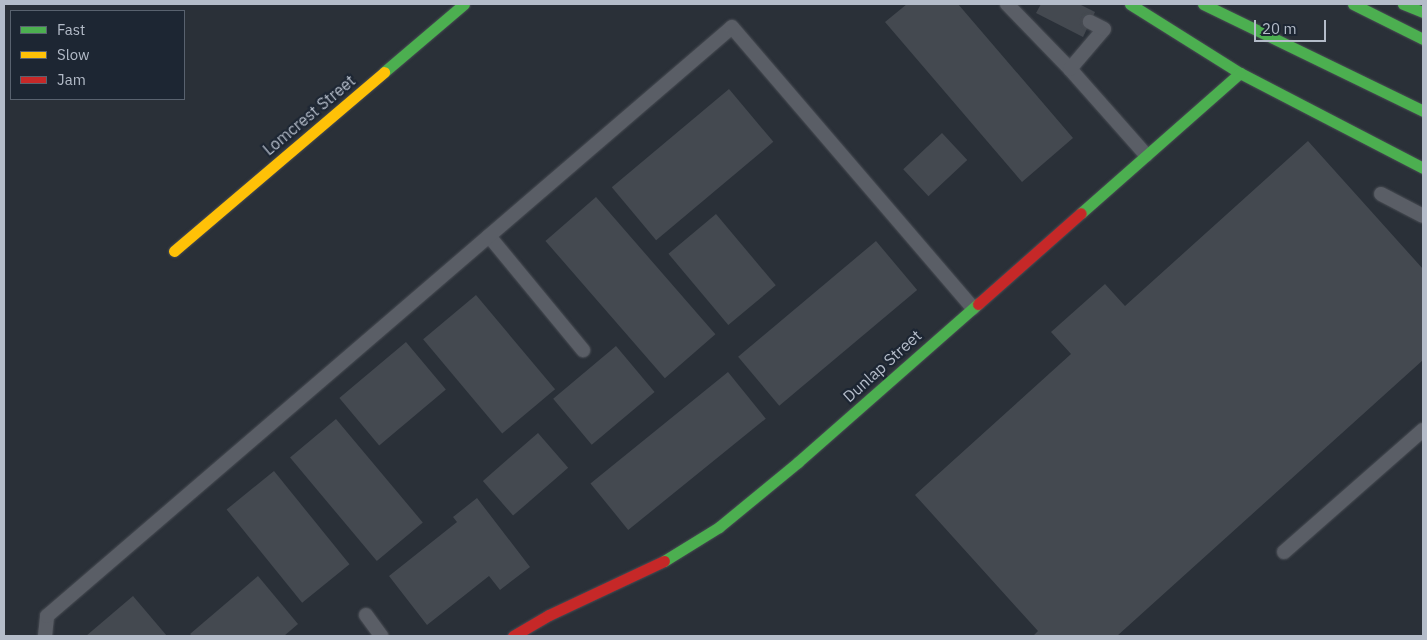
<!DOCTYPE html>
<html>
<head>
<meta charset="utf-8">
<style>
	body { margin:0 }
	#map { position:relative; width:1427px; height:640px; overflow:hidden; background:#2a3038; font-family:"IBM Plex Sans",sans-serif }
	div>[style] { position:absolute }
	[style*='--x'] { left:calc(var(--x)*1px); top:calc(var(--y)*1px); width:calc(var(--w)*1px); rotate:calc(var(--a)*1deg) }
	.building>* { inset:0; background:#444950; transform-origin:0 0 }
	.roads { filter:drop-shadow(0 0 1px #484c53) drop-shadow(0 0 1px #484c53) }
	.lane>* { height:14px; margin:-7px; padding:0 7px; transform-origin:7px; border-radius:7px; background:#5a5e66 }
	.fast>* { height:11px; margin:-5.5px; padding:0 5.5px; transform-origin:5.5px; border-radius:5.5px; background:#4caf50 }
	.slow>* { height:11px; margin:-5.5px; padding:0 5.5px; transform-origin:5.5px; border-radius:5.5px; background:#ffc107 }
	.jam>* { height:11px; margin:-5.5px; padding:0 5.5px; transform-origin:5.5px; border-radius:5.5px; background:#c62828 }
	span { translate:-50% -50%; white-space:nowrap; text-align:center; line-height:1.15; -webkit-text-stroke:4.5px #1d2633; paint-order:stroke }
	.street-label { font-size:16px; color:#b4bcc9 }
	.frame { position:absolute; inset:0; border:5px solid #b4bcc9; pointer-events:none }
	.legend { position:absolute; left:10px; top:10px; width:175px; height:90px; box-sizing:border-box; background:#1d2633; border:1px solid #59626f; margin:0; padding:6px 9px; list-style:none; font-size:15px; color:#b4bcc9 }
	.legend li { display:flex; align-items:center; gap:10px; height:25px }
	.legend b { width:25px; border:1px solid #59626f }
	.scale { position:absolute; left:1254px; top:20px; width:72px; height:22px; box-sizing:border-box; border:2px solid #b4bcc9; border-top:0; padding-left:6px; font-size:15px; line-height:18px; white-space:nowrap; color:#b4bcc9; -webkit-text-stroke:4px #1d2633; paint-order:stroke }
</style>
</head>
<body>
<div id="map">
	<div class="building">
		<i style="clip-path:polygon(907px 4px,958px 4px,1073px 138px,1022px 182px,885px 22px)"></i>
		<i style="clip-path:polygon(1041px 4px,1079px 4px,1095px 12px,1083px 37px,1036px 13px)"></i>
		<i style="left:729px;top:89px;width:69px;height:153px;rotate:50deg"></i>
		<i style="left:942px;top:133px;width:37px;height:53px;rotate:47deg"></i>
		<i style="clip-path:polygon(1308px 141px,1423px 269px,1423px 360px,1117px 636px,1033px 636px,1038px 631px,915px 495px,1071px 354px,1051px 332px,1105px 284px,1125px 306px)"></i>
		<i style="left:596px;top:197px;width:182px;height:67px;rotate:49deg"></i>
		<i style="left:716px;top:214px;width:93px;height:62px;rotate:50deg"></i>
		<i style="left:876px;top:241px;width:64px;height:180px;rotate:50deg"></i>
		<i style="left:476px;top:295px;width:123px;height:69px;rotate:50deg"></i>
		<i style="left:406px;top:342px;width:62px;height:87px;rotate:50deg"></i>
		<i style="left:616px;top:346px;width:60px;height:82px;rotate:50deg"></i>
		<i style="left:728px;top:372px;width:60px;height:177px;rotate:51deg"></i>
		<i style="left:336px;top:419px;width:135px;height:60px;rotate:50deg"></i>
		<i style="left:538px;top:433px;width:46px;height:73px;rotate:49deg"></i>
		<i style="left:274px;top:471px;width:120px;height:61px;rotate:51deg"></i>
		<i style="clip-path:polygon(477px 498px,530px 567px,500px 590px,489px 576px,427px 625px,389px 576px,457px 522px,453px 517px)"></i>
		<i style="clip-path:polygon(258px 576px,298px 624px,284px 636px,192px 636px,190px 634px)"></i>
		<i style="clip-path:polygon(133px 596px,167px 636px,86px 636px)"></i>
	</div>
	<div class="roads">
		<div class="lane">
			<i style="--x:1007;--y:4;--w:91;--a:45.9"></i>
			<i style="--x:1070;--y:69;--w:115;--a:48.5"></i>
			<i style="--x:1070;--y:69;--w:52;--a:-49.6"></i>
			<i style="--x:1104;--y:29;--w:16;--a:-153"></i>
			<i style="--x:1381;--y:194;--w:47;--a:27.6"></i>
			<i style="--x:489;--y:236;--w:148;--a:50.5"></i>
			<i style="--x:1284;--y:552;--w:185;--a:-41.3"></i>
			<i style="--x:366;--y:615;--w:26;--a:54"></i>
			<i style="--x:45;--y:636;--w:20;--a:-84"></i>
			<i style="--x:47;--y:616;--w:903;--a:-40.69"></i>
			<i style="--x:732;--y:27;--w:370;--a:49.4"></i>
		</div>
		<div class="fast">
			<i style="--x:1130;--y:4;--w:130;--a:32.1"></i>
			<i style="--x:1240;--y:73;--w:206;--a:27.4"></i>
			<i style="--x:1203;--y:4;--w:245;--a:25.9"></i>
			<i style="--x:1353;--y:4;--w:78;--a:26.6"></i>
			<i style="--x:1403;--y:4;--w:22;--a:22"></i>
			<i style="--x:384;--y:72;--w:105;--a:-40.4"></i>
			<i style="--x:1081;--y:213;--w:212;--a:-41.4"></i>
			<i style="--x:664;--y:561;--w:65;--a:-31.7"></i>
			<i style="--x:719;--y:527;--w:102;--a:-39.4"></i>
			<i style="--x:798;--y:462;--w:240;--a:-41.3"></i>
		</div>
		<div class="slow">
			<i style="--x:174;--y:251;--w:276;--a:-40.4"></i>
		</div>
		<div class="jam">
			<i style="--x:978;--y:304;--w:137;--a:-41.5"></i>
			<i style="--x:513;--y:636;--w:42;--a:-30.3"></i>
			<i style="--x:549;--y:615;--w:127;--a:-25.2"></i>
		</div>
	</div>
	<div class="street-label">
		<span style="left:309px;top:115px;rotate:-40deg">Lomcrest Street</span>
		<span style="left:882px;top:366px;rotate:-42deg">Dunlap Street</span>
	</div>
	<div class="frame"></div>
	<ul class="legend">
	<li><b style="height:6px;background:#4caf50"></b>Fast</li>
	<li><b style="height:6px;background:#ffc107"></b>Slow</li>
	<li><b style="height:6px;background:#c62828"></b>Jam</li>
	</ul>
	<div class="scale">20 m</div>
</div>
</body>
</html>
